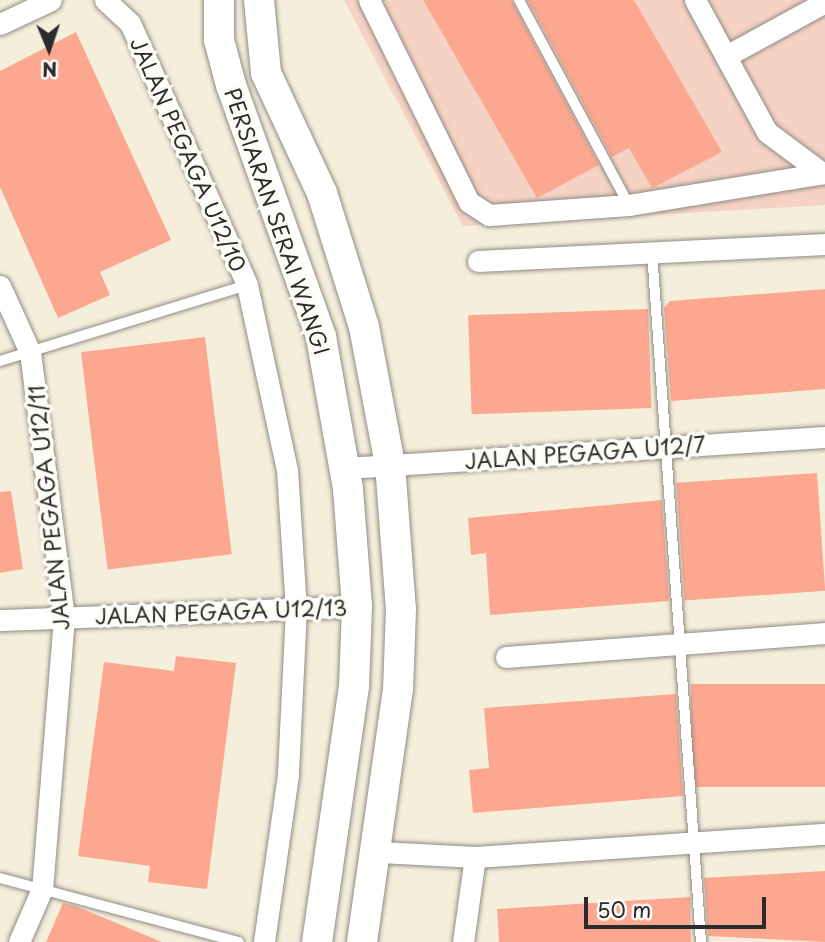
<!DOCTYPE html>
<html>
<head>
<meta charset="utf-8">
<style>
	body { margin:0 }
	#map { position:relative; width:825px; height:942px; overflow:hidden; background:#f5eedb; font-family:"Playpen Sans",sans-serif }
	div>[style] { position:absolute }
	[style*='--x'] { left:calc(var(--x)*1px); top:calc(var(--y)*1px); width:calc(var(--w)*1px); rotate:calc(var(--a)*1deg) }
	.built>* { inset:0; background:#f6d2c5 }
	.building>* { inset:0; background:#fca890; transform-origin:0 0 }
	.roads { filter:drop-shadow(0 0 2px #908c83) drop-shadow(0 0 2px #908c83) }
	.lane>* { height:10px; margin:-5px; padding:0 5px; transform-origin:5px; border-radius:5px; background:#fff }
	.street>* { height:21px; margin:-10.5px; padding:0 10.5px; transform-origin:10.5px; border-radius:10.5px; background:#fff }
	.secondary>* { height:30px; margin:-15px; padding:0 15px; transform-origin:15px; border-radius:15px; background:#fff }
	span { translate:-50% -50%; white-space:nowrap; text-align:center; line-height:1.15; -webkit-text-stroke:7px #fdfcf7; paint-order:stroke }
	.street-label { font-size:21px; color:#2b2b2b }
	.north { position:absolute; left:14px; top:14px; width:70px; height:70px; -webkit-text-stroke:5px #fdfcf7; paint-order:stroke; rotate:178deg; font-size:19px; font-weight:700; line-height:28px; text-align:center; color:#2b2b2b }
	.north::after { content:''; display:block; margin:auto; width:24px; height:32px; background:#2b2b2b; clip-path:polygon(50% 0,100% 100%,50% 72%,0 100%) }
	.scale { position:absolute; left:584px; top:897px; width:182px; height:32px; box-sizing:border-box; border:4px solid #2b2b2b; border-top:0; padding-left:9px; font-size:21px; line-height:24px; white-space:nowrap; color:#2b2b2b; -webkit-text-stroke:5px #fdfcf7; paint-order:stroke }
</style>
</head>
<body>
<div id="map">
	<div class="built">
		<i style="clip-path:polygon(344px 0,825px 0,825px 205px,463px 226px)"></i>
	</div>
	<div class="building">
		<i style="clip-path:polygon(423px 0,511px 0,599px 165px,537px 198px)"></i>
		<i style="clip-path:polygon(528px 0,634px 0,722px 152px,652px 188px,629px 148px,612px 157px)"></i>
		<i style="clip-path:polygon(76px 32px,171px 240px,100px 272px,110px 295px,58px 318px,0 187px,0 71px)"></i>
		<i style="clip-path:polygon(825px 289px,825px 389px,671px 401px,664px 308px,670px 301px)"></i>
		<i style="left:648px;top:309px;width:99px;height:180px;rotate:88deg"></i>
		<i style="left:205px;top:337px;width:219px;height:125px;rotate:83deg"></i>
		<i style="left:817px;top:473px;width:118px;height:141px;rotate:86deg"></i>
		<i style="clip-path:polygon(11px 491px,23px 569px,0 573px,0 492px)"></i>
		<i style="clip-path:polygon(662px 500px,669px 601px,490px 615px,486px 553px,471px 555px,468px 518px)"></i>
		<i style="clip-path:polygon(176px 656px,236px 663px,207px 889px,148px 882px,150px 866px,78px 856px,104px 662px,174px 671px)"></i>
		<i style="left:825px;top:684px;width:103px;height:134px;rotate:90deg"></i>
		<i style="clip-path:polygon(676px 694px,683px 796px,473px 813px,469px 770px,489px 768px,484px 708px)"></i>
		<i style="clip-path:polygon(825px 871px,825px 942px,708px 936px,704px 878px)"></i>
		<i style="clip-path:polygon(690px 897px,691px 942px,499px 942px,497px 909px)"></i>
		<i style="clip-path:polygon(63px 903px,78px 907px,162px 942px,46px 942px)"></i>
	</div>
	<div class="roads">
		<div class="lane">
			<i style="--x:519;--y:0;--w:233;--a:61.8"></i>
			<i style="--x:652;--y:252;--w:692;--a:85.94"></i>
			<i style="--x:0;--y:361;--w:258;--a:-17.1"></i>
			<i style="--x:0;--y:878;--w:247;--a:15"></i>
		</div>
		<div class="street">
			<i style="--x:105;--y:0;--w:34;--a:43"></i>
			<i style="--x:130;--y:23;--w:287;--a:65.9"></i>
			<i style="--x:247;--y:285;--w:189;--a:77.8"></i>
			<i style="--x:287;--y:470;--w:139;--a:86.3"></i>
			<i style="--x:296;--y:609;--w:166;--a:92.8"></i>
			<i style="--x:288;--y:775;--w:169;--a:98.2"></i>
			<i style="--x:369;--y:0;--w:225;--a:63.7"></i>
			<i style="--x:469;--y:202;--w:24;--a:33"></i>
			<i style="--x:489;--y:215;--w:140;--a:-4.1"></i>
			<i style="--x:629;--y:205;--w:199;--a:-9.3"></i>
			<i style="--x:695;--y:0;--w:150;--a:61.4"></i>
			<i style="--x:767;--y:132;--w:69;--a:36.7"></i>
			<i style="--x:0;--y:24;--w:56;--a:-25.2"></i>
			<i style="--x:728;--y:55;--w:111;--a:-28.7"></i>
			<i style="--x:478;--y:261;--w:347;--a:-2.8"></i>
			<i style="--x:0;--y:286;--w:72;--a:65.6"></i>
			<i style="--x:30;--y:352;--w:267;--a:82.7"></i>
			<i style="--x:64;--y:617;--w:273;--a:94.6"></i>
			<i style="--x:42;--y:889;--w:58;--a:113.5"></i>
			<i style="--x:345;--y:468;--w:481;--a:-3.7"></i>
			<i style="--x:0;--y:620;--w:357;--a:-2.2"></i>
			<i style="--x:506;--y:657;--w:320;--a:-4.3"></i>
			<i style="--x:380;--y:852;--w:95;--a:3"></i>
			<i style="--x:475;--y:857;--w:351;--a:-3.8"></i>
			<i style="--x:463;--y:942;--w:86;--a:-82"></i>
		</div>
		<div class="secondary">
			<i style="--x:219;--y:0;--w:40;--a:90"></i>
			<i style="--x:219;--y:40;--w:47;--a:75.1"></i>
			<i style="--x:231;--y:85;--w:268;--a:70.3"></i>
			<i style="--x:321;--y:337;--w:154;--a:79.9"></i>
			<i style="--x:348;--y:489;--w:117;--a:85.6"></i>
			<i style="--x:357;--y:606;--w:80;--a:92.1"></i>
			<i style="--x:354;--y:686;--w:259;--a:98.2"></i>
			<i style="--x:259;--y:0;--w:73;--a:84.5"></i>
			<i style="--x:266;--y:73;--w:132;--a:65"></i>
			<i style="--x:322;--y:193;--w:140;--a:72.6"></i>
			<i style="--x:364;--y:327;--w:139;--a:79.3"></i>
			<i style="--x:390;--y:464;--w:145;--a:85.7"></i>
			<i style="--x:401;--y:609;--w:80;--a:92.1"></i>
			<i style="--x:398;--y:689;--w:256;--a:98.1"></i>
		</div>
	</div>
	<div class="street-label">
		<span style="left:189px;top:154px;rotate:66deg">JALAN PEGAGA U12/10</span>
		<span style="left:278px;top:221px;rotate:71deg">PERSIARAN SERAI WANGI</span>
		<span style="left:585px;top:452px;rotate:-4deg">JALAN PEGAGA U12/7</span>
		<span style="left:48px;top:508px;rotate:-96deg">JALAN PEGAGA U12/11</span>
		<span style="left:221px;top:611px;rotate:-2deg">JALAN PEGAGA U12/13</span>
	</div>
	<div class="north">N</div>
	<div class="scale">50 m</div>
</div>
</body>
</html>
